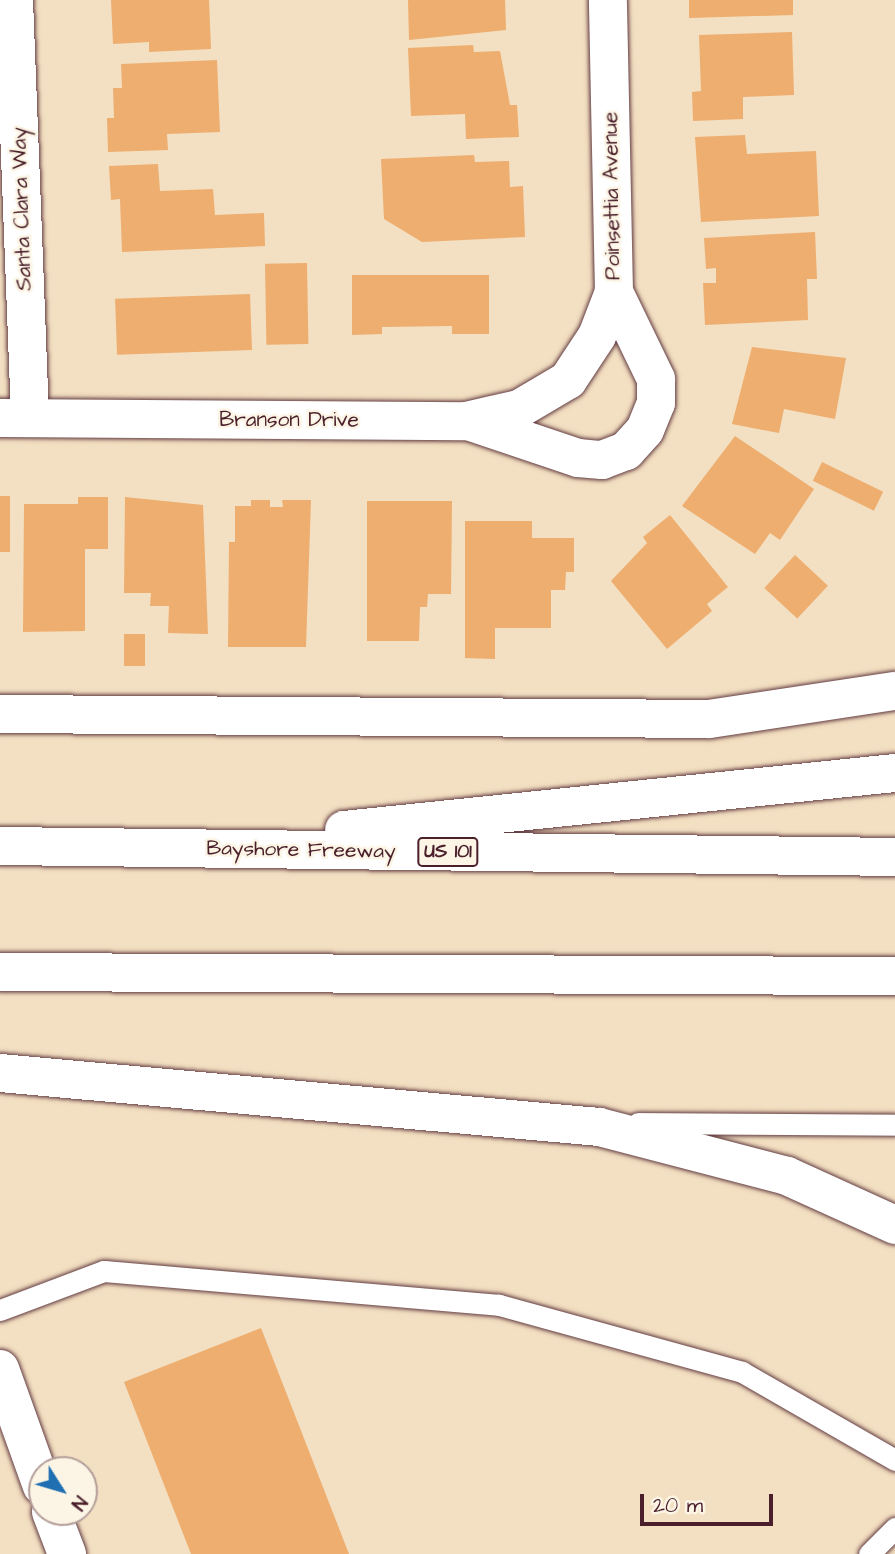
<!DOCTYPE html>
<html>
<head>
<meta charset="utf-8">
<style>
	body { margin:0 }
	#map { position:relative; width:895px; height:1554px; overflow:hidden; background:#f3dfc1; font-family:"Architects Daughter",sans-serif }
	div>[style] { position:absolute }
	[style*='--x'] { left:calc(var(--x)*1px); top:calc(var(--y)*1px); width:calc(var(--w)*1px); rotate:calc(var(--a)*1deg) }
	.building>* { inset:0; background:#edae6f; transform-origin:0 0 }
	.roads { filter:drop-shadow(0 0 2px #633c42) drop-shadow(0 0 2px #633c42) }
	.lane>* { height:21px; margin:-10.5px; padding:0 10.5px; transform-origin:10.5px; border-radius:10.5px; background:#fff }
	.street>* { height:38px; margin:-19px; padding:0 19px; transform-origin:19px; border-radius:19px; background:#fff }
	.highway>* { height:38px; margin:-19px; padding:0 19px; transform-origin:19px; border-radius:19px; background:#fff }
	span { translate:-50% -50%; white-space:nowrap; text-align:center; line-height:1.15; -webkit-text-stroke:5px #fcf5e5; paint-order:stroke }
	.shield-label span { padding:2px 5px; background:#fcf5e5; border:2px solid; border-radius:5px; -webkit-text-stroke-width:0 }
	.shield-label { font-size:19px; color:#4a1f2b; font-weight:700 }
	.street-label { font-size:21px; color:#4a1f2b }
	.north { position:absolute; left:28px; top:1456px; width:70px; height:70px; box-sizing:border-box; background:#fcf5e5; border:2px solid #b59f9b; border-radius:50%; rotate:127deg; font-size:19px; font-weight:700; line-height:28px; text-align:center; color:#4a1f2b }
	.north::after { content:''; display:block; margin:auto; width:24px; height:32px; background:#1f6fb2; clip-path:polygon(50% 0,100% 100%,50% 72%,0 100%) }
	.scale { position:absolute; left:640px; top:1494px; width:133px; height:32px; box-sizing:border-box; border:4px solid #4a1f2b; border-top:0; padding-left:9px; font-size:21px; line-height:24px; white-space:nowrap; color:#4a1f2b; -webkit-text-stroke:5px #fcf5e5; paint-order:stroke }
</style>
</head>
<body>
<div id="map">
	<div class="building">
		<i style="clip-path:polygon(111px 0,209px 0,211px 49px,149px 52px,149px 42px,113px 44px)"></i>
		<i style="clip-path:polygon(408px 0,505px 0,506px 30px,409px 40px)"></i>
		<i style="clip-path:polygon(689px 0,793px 0,793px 15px,689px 18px)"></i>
		<i style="clip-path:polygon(792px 32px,794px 95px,743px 97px,743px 119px,693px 121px,692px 92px,701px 91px,699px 35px)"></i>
		<i style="clip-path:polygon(473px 45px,474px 52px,500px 51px,510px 105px,517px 105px,519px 137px,466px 139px,465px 114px,411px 116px,408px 48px)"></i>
		<i style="clip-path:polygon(217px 60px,220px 132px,167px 134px,168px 150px,108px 152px,107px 118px,114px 118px,113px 88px,122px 88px,121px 64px)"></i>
		<i style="clip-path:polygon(745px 135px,747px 154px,816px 151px,819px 216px,701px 222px,695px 137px)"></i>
		<i style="clip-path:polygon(474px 155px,475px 162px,509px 161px,510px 187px,523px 186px,525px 237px,422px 242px,384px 219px,381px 159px)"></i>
		<i style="clip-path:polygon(158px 164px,160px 191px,213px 189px,215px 215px,264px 213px,265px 246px,122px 252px,120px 199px,111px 200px,109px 166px)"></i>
		<i style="clip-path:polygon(815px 232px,817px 279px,807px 279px,808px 320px,705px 325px,703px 283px,716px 283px,716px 268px,706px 269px,704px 238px)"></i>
		<i style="left:307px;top:263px;width:81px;height:42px;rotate:89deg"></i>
		<i style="clip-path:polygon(352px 275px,489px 275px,489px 334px,452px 334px,452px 326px,382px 327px,382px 334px,352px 335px)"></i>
		<i style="left:250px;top:294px;width:56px;height:135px;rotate:88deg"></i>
		<i style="clip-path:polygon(752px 347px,846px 358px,835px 419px,784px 409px,779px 433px,732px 424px)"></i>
		<i style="clip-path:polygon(735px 436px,814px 489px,780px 540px,770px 533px,755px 554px,682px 506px)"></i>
		<i style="left:822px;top:462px;width:68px;height:21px;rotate:26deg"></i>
		<i style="left:0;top:496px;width:10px;height:56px"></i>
		<i style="clip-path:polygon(78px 497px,108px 497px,108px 549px,85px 549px,85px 631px,23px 632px,24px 504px,78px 504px)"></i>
		<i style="clip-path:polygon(125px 497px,203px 505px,208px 634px,168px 633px,169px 606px,150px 606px,151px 593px,124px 593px)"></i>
		<i style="clip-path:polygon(251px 500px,270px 500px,270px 507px,283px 507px,282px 500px,311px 500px,306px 647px,228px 647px,229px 542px,235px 542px,235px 506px,251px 506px)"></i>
		<i style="clip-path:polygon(367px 501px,452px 501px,451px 594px,428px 594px,427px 607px,420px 607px,419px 641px,367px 641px)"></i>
		<i style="clip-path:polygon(670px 515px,728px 587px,707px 604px,712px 611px,667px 649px,611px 581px,647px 543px,643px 537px)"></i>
		<i style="clip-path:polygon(465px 521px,532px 521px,532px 538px,574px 538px,574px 572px,566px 572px,565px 590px,551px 590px,551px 628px,495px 628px,495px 659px,465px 658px)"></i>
		<i style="left:795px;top:555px;width:45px;height:45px;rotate:43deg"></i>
		<i style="left:124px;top:634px;width:21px;height:32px"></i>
		<i style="clip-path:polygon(261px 1328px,349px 1554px,191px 1554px,124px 1382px)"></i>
	</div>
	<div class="roads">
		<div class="lane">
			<i style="--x:638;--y:1123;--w:257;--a:0.4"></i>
			<i style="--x:0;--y:1310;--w:111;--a:-20.6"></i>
			<i style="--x:104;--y:1271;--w:396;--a:4.9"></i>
			<i style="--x:499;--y:1305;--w:252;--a:15.4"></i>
			<i style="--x:742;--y:1372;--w:177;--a:29.9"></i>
			<i style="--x:869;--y:1554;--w:37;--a:-45"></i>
		</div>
		<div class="street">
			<i style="--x:14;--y:0;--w:418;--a:87.8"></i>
			<i style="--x:0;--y:418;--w:466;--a:0.4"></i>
			<i style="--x:466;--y:421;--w:54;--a:-12.8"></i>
			<i style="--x:519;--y:409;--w:57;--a:-30.6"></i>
			<i style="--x:568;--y:380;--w:53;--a:-56.6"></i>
			<i style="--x:597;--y:336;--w:47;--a:-68.9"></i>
			<i style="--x:614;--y:292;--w:292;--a:-91.2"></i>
			<i style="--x:468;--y:421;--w:116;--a:18.6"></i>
			<i style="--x:578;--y:458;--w:24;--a:5"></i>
			<i style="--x:602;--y:460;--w:26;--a:-21"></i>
			<i style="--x:626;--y:451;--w:28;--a:-48"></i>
			<i style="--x:645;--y:430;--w:29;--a:-68"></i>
			<i style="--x:656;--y:403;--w:24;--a:-90"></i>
			<i style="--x:656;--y:379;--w:97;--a:-115.8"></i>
			<i style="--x:0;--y:1369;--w:124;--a:70.3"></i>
			<i style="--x:51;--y:1512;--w:45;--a:69.1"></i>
		</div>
		<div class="highway">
			<i style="--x:0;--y:714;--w:709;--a:0.4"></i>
			<i style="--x:709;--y:719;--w:188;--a:-8.6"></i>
			<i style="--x:344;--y:830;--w:554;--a:-5.91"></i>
			<i style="--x:0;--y:846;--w:895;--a:0.7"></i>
			<i style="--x:0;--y:972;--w:895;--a:0.26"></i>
			<i style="--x:0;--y:1073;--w:601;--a:5.15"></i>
			<i style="--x:599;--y:1127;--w:194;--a:14.6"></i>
			<i style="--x:787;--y:1176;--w:119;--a:24.4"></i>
		</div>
	</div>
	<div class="shield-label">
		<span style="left:448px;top:852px">US 101</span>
	</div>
	<div class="street-label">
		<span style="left:612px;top:196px;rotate:-91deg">Poinsettia Avenue</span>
		<span style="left:22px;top:209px;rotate:-92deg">Santa Clara Way</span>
		<span style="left:289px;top:420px">Branson Drive</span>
		<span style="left:301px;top:850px;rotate:1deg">Bayshore Freeway</span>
	</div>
	<div class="north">N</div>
	<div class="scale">20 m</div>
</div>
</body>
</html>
